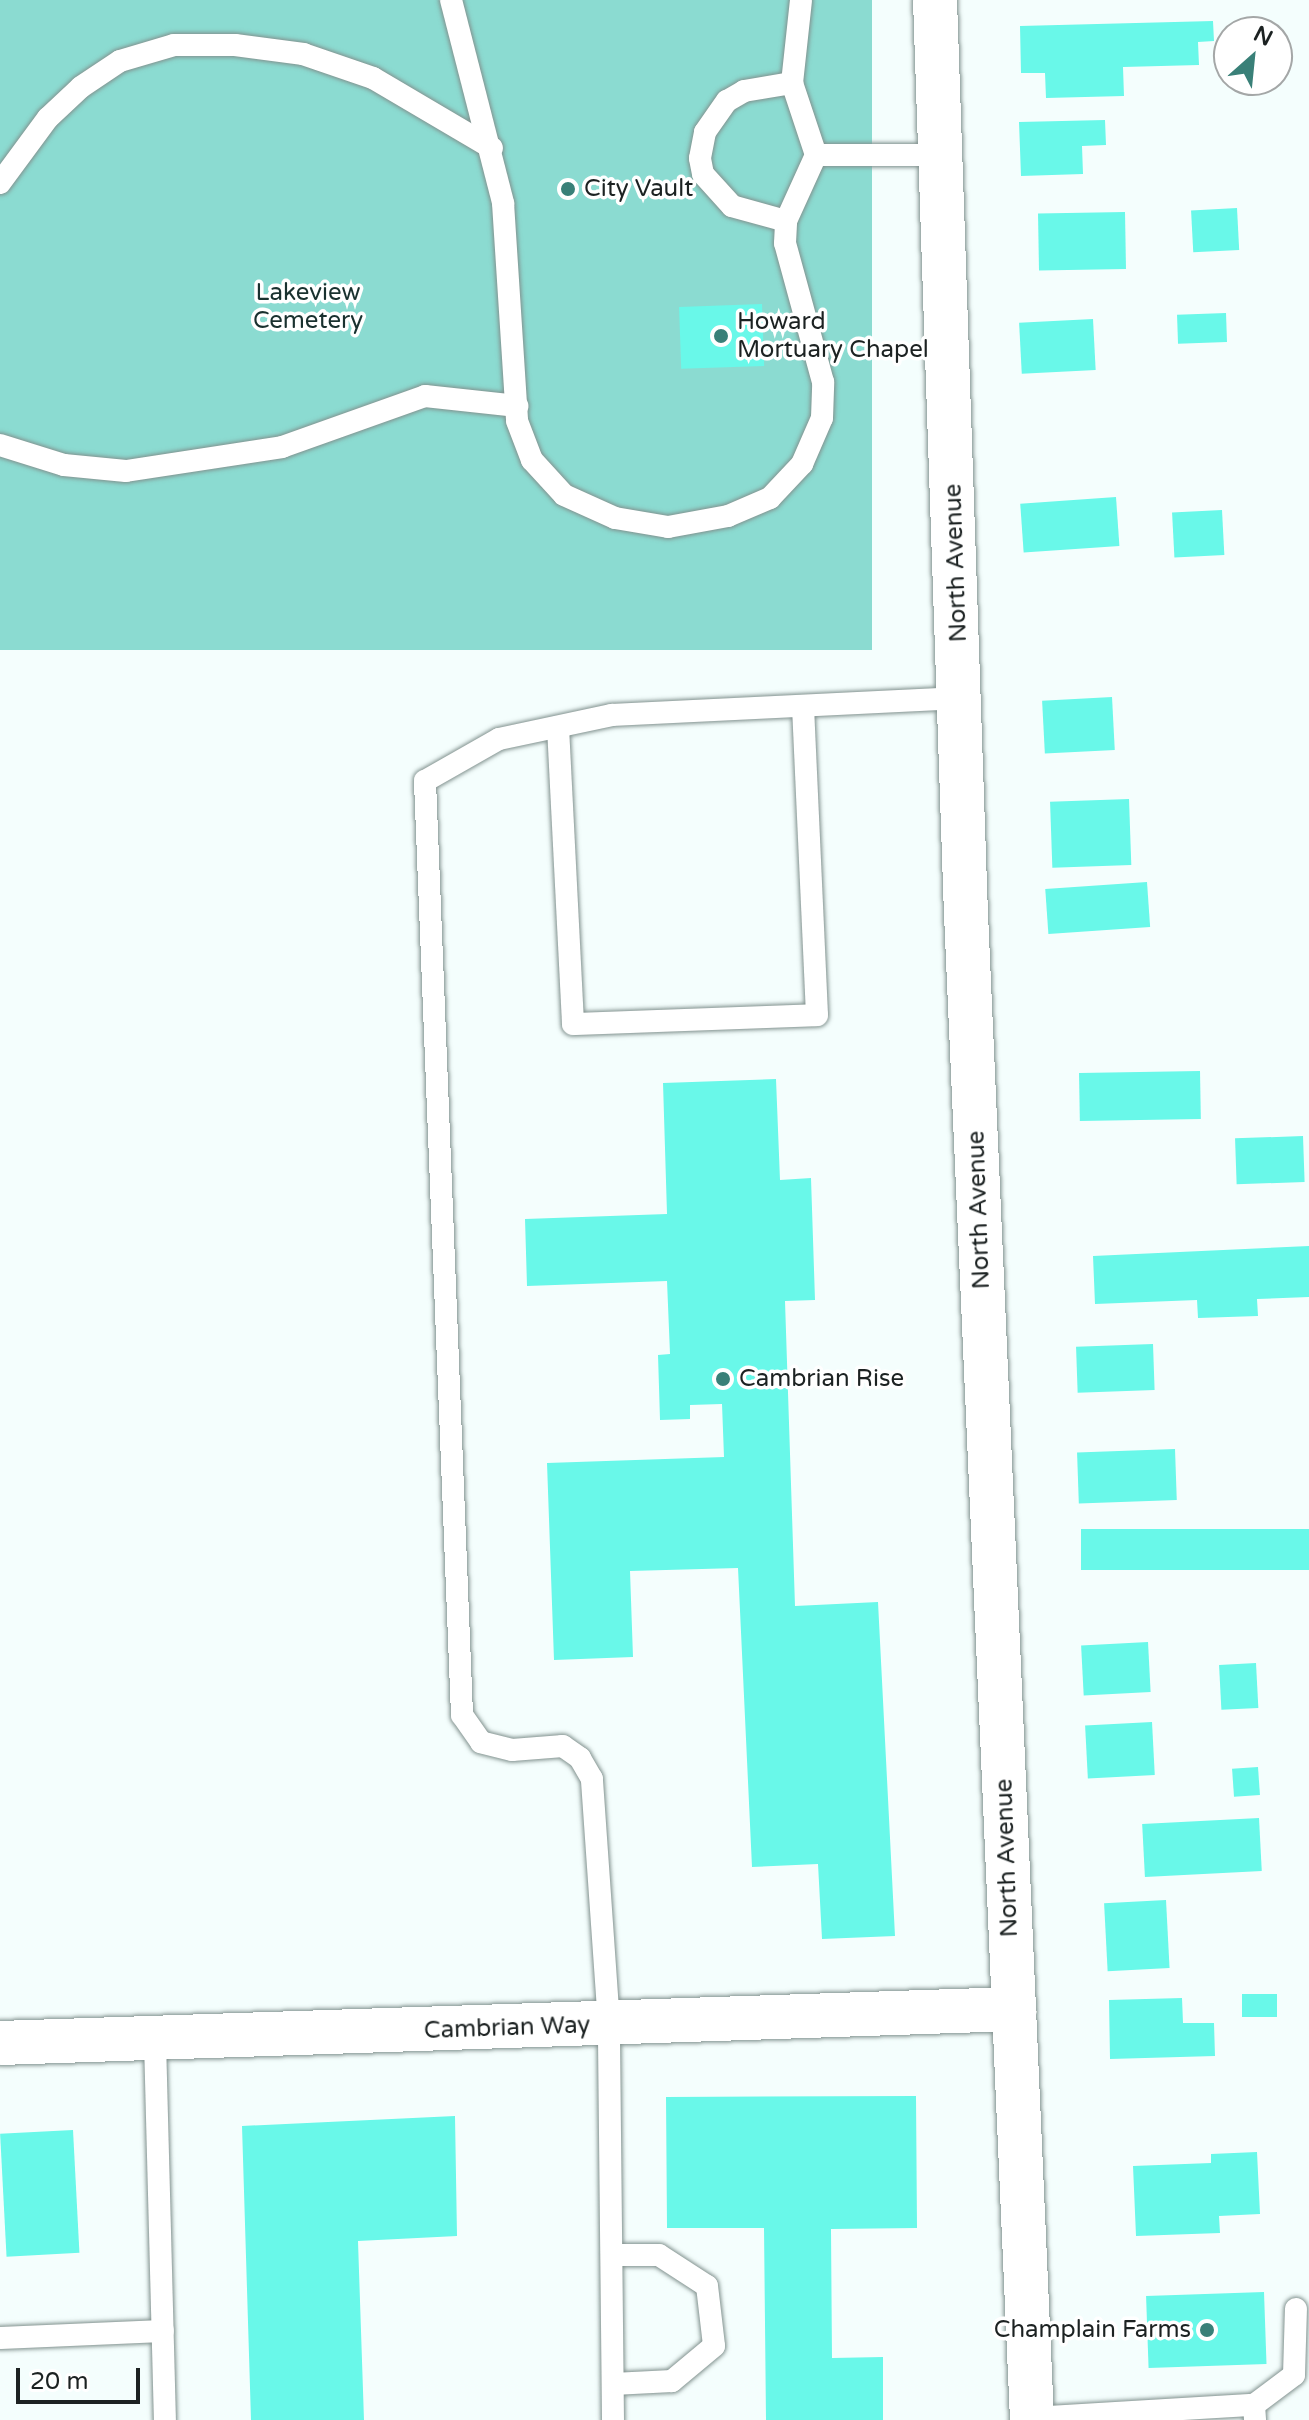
<!DOCTYPE html>
<html>
<head>
<meta charset="utf-8">
<style>
	body { margin:0 }
	#map { position:relative; width:1309px; height:2420px; overflow:hidden; background:#f4fefd; font-family:"Varela Round",sans-serif }
	div>[style] { position:absolute }
	[style*='--x'] { left:calc(var(--x)*1px); top:calc(var(--y)*1px); width:calc(var(--w)*1px); rotate:calc(var(--a)*1deg) }
	.green>* { inset:0; background:#8bdbd1; transform-origin:0 0 }
	.building>* { inset:0; background:#69f8e9; transform-origin:0 0 }
	.roads { filter:drop-shadow(0 0 2px #82928f) drop-shadow(0 0 2px #82928f) }
	.service>* { height:22px; margin:-11px; padding:0 11px; transform-origin:11px; border-radius:11px; background:#fff }
	.minor>* { height:44px; margin:-22px; padding:0 22px; transform-origin:22px; border-radius:22px; background:#fff }
	.secondary>* { height:44px; margin:-22px; padding:0 22px; transform-origin:22px; border-radius:22px; background:#fff }
	.dots>* { width:22px; height:22px; translate:-50% -50%; box-sizing:border-box; border:4px solid #fff; border-radius:50% }
	span { translate:-50% -50%; white-space:nowrap; text-align:center; line-height:1.15; -webkit-text-stroke:7px #fff; paint-order:stroke }
	.poi-label { font-size:24px; color:#1c2222 }
	.left { translate:0 -50%; text-align:left }
	.right { translate:-100% -50%; text-align:right }
	.park-label { font-size:24px; color:#19312f }
	.street-label { font-size:24px; color:#1c2222 }
	.north { position:absolute; left:1213px; top:16px; width:80px; height:80px; box-sizing:border-box; background:#fff; border:2px solid #a4a7a7; border-radius:50%; rotate:27deg; font-size:22px; font-weight:700; line-height:32px; text-align:center; color:#1c2222 }
	.north::after { content:''; display:block; margin:auto; width:28px; height:36px; background:#398078; clip-path:polygon(50% 0,100% 100%,50% 72%,0 100%) }
	.scale { position:absolute; left:16px; top:2368px; width:124px; height:36px; box-sizing:border-box; border:4px solid #1c2222; border-top:0; padding-left:10px; font-size:24px; line-height:28px; white-space:nowrap; color:#1c2222; -webkit-text-stroke:6px #fff; paint-order:stroke }
</style>
</head>
<body>
<div id="map">
	<div class="green">
		<i style="left:0;top:0;width:872px;height:650px"></i>
	</div>
	<div class="building">
		<i style="clip-path:polygon(1213px 21px,1214px 41px,1198px 42px,1199px 65px,1123px 67px,1124px 96px,1046px 98px,1045px 73px,1021px 73px,1020px 26px)"></i>
		<i style="clip-path:polygon(1105px 120px,1106px 145px,1082px 146px,1083px 174px,1021px 176px,1019px 122px)"></i>
		<i style="left:1237px;top:208px;width:42px;height:46px;rotate:87deg"></i>
		<i style="left:1125px;top:212px;width:57px;height:87px;rotate:89deg"></i>
		<i style="left:762px;top:304px;width:62px;height:83px;rotate:88deg"></i>
		<i style="left:1226px;top:313px;width:29px;height:49px;rotate:88deg"></i>
		<i style="left:1093px;top:319px;width:51px;height:74px;rotate:87deg"></i>
		<i style="left:1116px;top:497px;width:49px;height:96px;rotate:86deg"></i>
		<i style="left:1222px;top:510px;width:45px;height:50px;rotate:87deg"></i>
		<i style="left:1112px;top:697px;width:53px;height:70px;rotate:87deg"></i>
		<i style="left:1129px;top:799px;width:66px;height:79px;rotate:88deg"></i>
		<i style="left:1147px;top:882px;width:45px;height:102px;rotate:86deg"></i>
		<i style="left:1200px;top:1071px;width:48px;height:121px;rotate:89deg"></i>
		<i style="clip-path:polygon(776px 1079px,780px 1180px,811px 1178px,815px 1300px,785px 1301px,795px 1606px,878px 1602px,895px 1936px,822px 1939px,818px 1864px,752px 1867px,738px 1568px,630px 1571px,633px 1657px,554px 1660px,547px 1463px,724px 1457px,722px 1404px,690px 1405px,690px 1419px,660px 1420px,658px 1355px,670px 1354px,667px 1281px,527px 1286px,525px 1219px,667px 1214px,663px 1083px)"></i>
		<i style="left:1303px;top:1136px;width:46px;height:68px;rotate:88deg"></i>
		<i style="clip-path:polygon(1309px 1246px,1309px 1297px,1257px 1299px,1258px 1316px,1198px 1318px,1197px 1300px,1095px 1304px,1093px 1256px)"></i>
		<i style="left:1153px;top:1344px;width:46px;height:77px;rotate:88deg"></i>
		<i style="left:1175px;top:1449px;width:51px;height:98px;rotate:88deg"></i>
		<i style="left:1309px;top:1529px;width:41px;height:228px;rotate:90deg"></i>
		<i style="left:1148px;top:1642px;width:50px;height:67px;rotate:87deg"></i>
		<i style="left:1256px;top:1663px;width:45px;height:37px;rotate:87deg"></i>
		<i style="left:1152px;top:1722px;width:53px;height:67px;rotate:87deg"></i>
		<i style="left:1258px;top:1767px;width:28px;height:26px;rotate:86deg"></i>
		<i style="left:1259px;top:1818px;width:53px;height:117px;rotate:87deg"></i>
		<i style="left:1166px;top:1900px;width:68px;height:62px;rotate:87deg"></i>
		<i style="left:1242px;top:1994px;width:35px;height:23px"></i>
		<i style="clip-path:polygon(1182px 1998px,1183px 2023px,1214px 2023px,1215px 2056px,1110px 2059px,1109px 2000px)"></i>
		<i style="clip-path:polygon(916px 2096px,917px 2228px,831px 2229px,832px 2358px,883px 2357px,883px 2420px,766px 2420px,764px 2228px,667px 2228px,666px 2097px)"></i>
		<i style="clip-path:polygon(455px 2116px,457px 2236px,358px 2241px,364px 2420px,251px 2420px,242px 2126px)"></i>
		<i style="left:73px;top:2130px;width:123px;height:73px;rotate:87deg"></i>
		<i style="clip-path:polygon(1257px 2152px,1260px 2214px,1219px 2216px,1220px 2233px,1136px 2236px,1133px 2166px,1211px 2163px,1211px 2154px)"></i>
		<i style="left:1264px;top:2292px;width:72px;height:118px;rotate:88deg"></i>
	</div>
	<div class="roads">
		<div class="service">
			<i style="--x:451;--y:0;--w:210;--a:75.6"></i>
			<i style="--x:503;--y:203;--w:218;--a:86.3"></i>
			<i style="--x:517;--y:421;--w:42;--a:69"></i>
			<i style="--x:532;--y:460;--w:47;--a:47.6"></i>
			<i style="--x:564;--y:495;--w:56;--a:24.3"></i>
			<i style="--x:615;--y:518;--w:54;--a:9.6"></i>
			<i style="--x:668;--y:527;--w:61;--a:-10.4"></i>
			<i style="--x:728;--y:516;--w:46;--a:-23.2"></i>
			<i style="--x:770;--y:498;--w:47;--a:-46.7"></i>
			<i style="--x:802;--y:464;--w:50;--a:-66.5"></i>
			<i style="--x:822;--y:418;--w:36;--a:-88"></i>
			<i style="--x:823;--y:382;--w:144;--a:-105.3"></i>
			<i style="--x:785;--y:243;--w:22;--a:-87"></i>
			<i style="--x:786;--y:221;--w:72;--a:-65.6"></i>
			<i style="--x:816;--y:155;--w:76;--a:-108.4"></i>
			<i style="--x:792;--y:83;--w:83;--a:-83.8"></i>
			<i style="--x:816;--y:155;--w:125;--a:0"></i>
			<i style="--x:0;--y:183;--w:81;--a:-53.6"></i>
			<i style="--x:48;--y:118;--w:45;--a:-43.2"></i>
			<i style="--x:81;--y:87;--w:47;--a:-33.7"></i>
			<i style="--x:120;--y:61;--w:56;--a:-16.5"></i>
			<i style="--x:174;--y:45;--w:61;--a:0"></i>
			<i style="--x:235;--y:45;--w:69;--a:7.5"></i>
			<i style="--x:303;--y:54;--w:74;--a:18.9"></i>
			<i style="--x:373;--y:78;--w:138;--a:30.5"></i>
			<i style="--x:786;--y:221;--w:56;--a:-164.5"></i>
			<i style="--x:732;--y:206;--w:43;--a:-132.2"></i>
			<i style="--x:703;--y:174;--w:16;--a:-101"></i>
			<i style="--x:700;--y:158;--w:26;--a:-79"></i>
			<i style="--x:705;--y:132;--w:38;--a:-55"></i>
			<i style="--x:727;--y:101;--w:20;--a:-30"></i>
			<i style="--x:744;--y:91;--w:49;--a:-9.5"></i>
			<i style="--x:0;--y:445;--w:67;--a:17.4"></i>
			<i style="--x:64;--y:465;--w:62;--a:5.5"></i>
			<i style="--x:126;--y:471;--w:158;--a:-8.7"></i>
			<i style="--x:282;--y:447;--w:152;--a:-19.6"></i>
			<i style="--x:425;--y:396;--w:93;--a:6.2"></i>
			<i style="--x:558;--y:727;--w:297;--a:87.1"></i>
			<i style="--x:573;--y:1024;--w:244;--a:-2.1"></i>
			<i style="--x:817;--y:1015;--w:308;--a:-92.6"></i>
			<i style="--x:155;--y:2041;--w:379;--a:88.5"></i>
			<i style="--x:612;--y:2255;--w:47;--a:0"></i>
			<i style="--x:659;--y:2255;--w:57;--a:32.9"></i>
			<i style="--x:707;--y:2286;--w:60;--a:83.3"></i>
			<i style="--x:714;--y:2346;--w:55;--a:140.2"></i>
			<i style="--x:672;--y:2381;--w:59;--a:177.1"></i>
			<i style="--x:0;--y:2338;--w:163;--a:-2.5"></i>
			<i style="--x:1254;--y:2405;--w:50;--a:-36.9"></i>
			<i style="--x:1294;--y:2375;--w:66;--a:-88.3"></i>
			<i style="--x:1032;--y:2418;--w:222;--a:-3.4"></i>
			<i style="--x:1254;--y:2405;--w:15;--a:86"></i>
			<i style="--x:613;--y:2420;--w:396;--a:-90.6"></i>
			<i style="--x:609;--y:2024;--w:246;--a:-94"></i>
			<i style="--x:592;--y:1779;--w:24;--a:-120"></i>
			<i style="--x:580;--y:1758;--w:21;--a:-145"></i>
			<i style="--x:563;--y:1746;--w:51;--a:175.5"></i>
			<i style="--x:512;--y:1750;--w:32;--a:-166"></i>
			<i style="--x:481;--y:1742;--w:33;--a:-125"></i>
			<i style="--x:462;--y:1715;--w:935;--a:-92.27"></i>
			<i style="--x:425;--y:781;--w:85;--a:-29.6"></i>
			<i style="--x:499;--y:739;--w:116;--a:-12"></i>
			<i style="--x:612;--y:715;--w:348;--a:-2.8"></i>
		</div>
		<div class="minor">
			<i style="--x:0;--y:2043;--w:1015;--a:-1.92"></i>
		</div>
		<div class="secondary">
			<i style="--x:935;--y:0;--w:915;--a:88.06"></i>
			<i style="--x:966;--y:914;--w:1507;--a:87.49"></i>
		</div>
	</div>
	<div class="dots">
		<i style="left:568px;top:189px;background:#398078"></i>
		<i style="left:721px;top:336px;background:#398078"></i>
		<i style="left:723px;top:1379px;background:#398078"></i>
		<i style="left:1207px;top:2330px;background:#398078"></i>
	</div>
	<div class="poi-label">
		<span class="left" style="left:584px;top:189px">City Vault</span>
		<span class="left" style="left:737px;top:336px">Howard<br>Mortuary Chapel</span>
		<span class="left" style="left:739px;top:1379px">Cambrian Rise</span>
		<span class="right" style="left:1191px;top:2330px">Champlain Farms</span>
	</div>
	<div class="park-label">
		<span style="left:308px;top:307px">Lakeview<br>Cemetery</span>
	</div>
	<div class="street-label">
		<span style="left:956px;top:563px;rotate:-92deg">North Avenue</span>
		<span style="left:979px;top:1210px;rotate:-92deg">North Avenue</span>
		<span style="left:1007px;top:1858px;rotate:-92deg">North Avenue</span>
		<span style="left:507px;top:2028px;rotate:-2deg">Cambrian Way</span>
	</div>
	<div class="north">N</div>
	<div class="scale">20 m</div>
</div>
</body>
</html>
